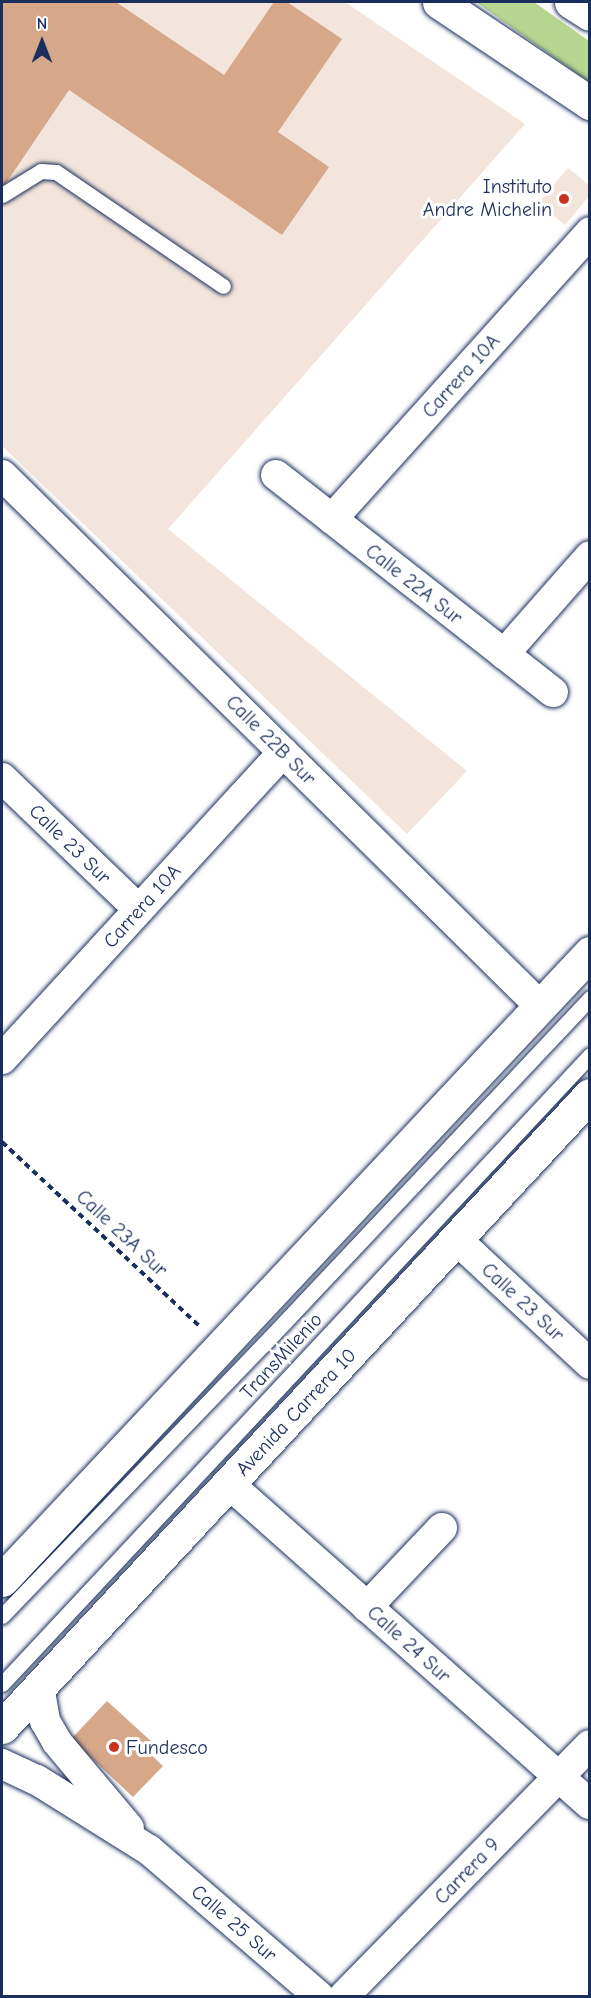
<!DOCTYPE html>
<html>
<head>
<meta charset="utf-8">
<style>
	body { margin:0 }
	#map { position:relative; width:591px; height:1998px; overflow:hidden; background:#fff; font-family:"Comic Neue",sans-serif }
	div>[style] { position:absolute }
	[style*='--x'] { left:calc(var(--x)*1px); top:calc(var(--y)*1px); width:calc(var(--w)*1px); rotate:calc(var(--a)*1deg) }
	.built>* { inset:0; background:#f3e5db }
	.green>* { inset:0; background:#b7d68f }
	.building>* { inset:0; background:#d6a788 }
	.path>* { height:4px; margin-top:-2px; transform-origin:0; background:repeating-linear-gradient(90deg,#1b2f5e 0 6px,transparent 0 10.5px) }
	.roads { filter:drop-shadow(0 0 2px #1b2f5e) drop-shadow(0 0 2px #1b2f5e) }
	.service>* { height:15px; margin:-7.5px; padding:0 7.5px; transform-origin:7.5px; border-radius:7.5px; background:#fff }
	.minor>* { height:30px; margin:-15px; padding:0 15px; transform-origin:15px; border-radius:15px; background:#fff }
	.secondary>* { height:33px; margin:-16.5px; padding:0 16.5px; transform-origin:16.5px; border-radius:16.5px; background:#fff }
	.primary>* { height:33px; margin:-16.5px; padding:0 16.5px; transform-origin:16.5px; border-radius:16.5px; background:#fff }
	.dots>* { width:16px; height:16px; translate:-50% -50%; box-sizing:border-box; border:3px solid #fff; border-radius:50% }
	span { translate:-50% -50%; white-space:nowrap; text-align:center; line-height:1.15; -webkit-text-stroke:6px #fff; paint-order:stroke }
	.poi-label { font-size:20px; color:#1b2f5e }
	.right { translate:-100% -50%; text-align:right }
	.left { translate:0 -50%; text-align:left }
	.street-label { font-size:20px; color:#1b2f5e }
	.frame { position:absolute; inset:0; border:3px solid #1b2f5e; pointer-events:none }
	.north { position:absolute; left:12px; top:12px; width:60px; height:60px; -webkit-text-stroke:4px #fff; paint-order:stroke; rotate:0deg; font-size:16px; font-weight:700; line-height:24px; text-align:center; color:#1b2f5e }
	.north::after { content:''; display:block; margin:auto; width:21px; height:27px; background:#1b2f5e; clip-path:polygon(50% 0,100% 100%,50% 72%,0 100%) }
</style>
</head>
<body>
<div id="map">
	<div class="built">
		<i style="clip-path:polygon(2px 2px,345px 2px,525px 124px,168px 529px,467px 771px,407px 834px,2px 446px)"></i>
		<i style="clip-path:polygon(568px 168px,589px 185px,590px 195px,565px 225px,538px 203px)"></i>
	</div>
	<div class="green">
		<i style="clip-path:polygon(476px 2px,534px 2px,589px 41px,589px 82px)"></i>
	</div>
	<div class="building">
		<i style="clip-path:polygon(2px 2px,116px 2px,224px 75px,274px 2px,287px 2px,342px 39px,278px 132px,329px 167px,282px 235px,69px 90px,2px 189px)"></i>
		<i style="clip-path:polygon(107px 1701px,153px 1743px,146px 1750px,163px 1766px,133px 1797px,71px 1739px)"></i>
	</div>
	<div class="path">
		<i style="--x:2;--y:1142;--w:270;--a:43"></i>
	</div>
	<div class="roads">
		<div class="service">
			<i style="--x:2;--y:195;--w:46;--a:-31.6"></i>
			<i style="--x:41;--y:171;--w:15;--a:4"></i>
			<i style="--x:56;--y:172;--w:202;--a:34.3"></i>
			<i style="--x:2;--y:1616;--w:376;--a:-46.1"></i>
			<i style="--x:263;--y:1345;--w:477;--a:-46.7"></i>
			<i style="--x:2;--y:1684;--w:861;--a:-46.93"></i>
		</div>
		<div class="minor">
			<i style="--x:2;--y:475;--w:756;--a:44.62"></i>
			<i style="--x:276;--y:475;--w:352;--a:38.1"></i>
			<i style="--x:332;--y:519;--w:386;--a:-48"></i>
			<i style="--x:504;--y:654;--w:130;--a:-48.7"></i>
			<i style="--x:2;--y:778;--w:189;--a:43.9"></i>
			<i style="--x:2;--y:1059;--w:416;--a:-47.5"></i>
			<i style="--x:456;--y:1239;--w:183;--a:43"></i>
			<i style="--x:229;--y:1484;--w:482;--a:41.6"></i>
			<i style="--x:367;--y:1607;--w:109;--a:-46.5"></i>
			<i style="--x:39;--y:1686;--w:36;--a:80"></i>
			<i style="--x:45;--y:1721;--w:24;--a:60"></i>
			<i style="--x:57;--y:1742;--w:112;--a:50.1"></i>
			<i style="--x:2;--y:1764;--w:38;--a:25"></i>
			<i style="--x:37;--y:1780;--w:132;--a:32"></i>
			<i style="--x:149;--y:1850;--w:224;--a:40.7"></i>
			<i style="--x:344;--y:1996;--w:351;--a:-45.6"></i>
		</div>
		<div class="secondary">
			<i style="--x:2;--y:1580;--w:860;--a:-46.84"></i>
			<i style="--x:2;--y:1727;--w:863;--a:-47.07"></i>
		</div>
		<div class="primary">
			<i style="--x:439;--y:2;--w:182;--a:33.8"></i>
			<i style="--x:571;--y:2;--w:22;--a:32"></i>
		</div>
	</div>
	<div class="dots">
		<i style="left:564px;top:199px;background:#c8321e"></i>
		<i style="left:114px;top:1747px;background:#c8321e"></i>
	</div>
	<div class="poi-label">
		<span class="right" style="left:552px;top:198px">Instituto<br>Andre Michelin</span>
		<span class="left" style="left:126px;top:1747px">Fundesco</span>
	</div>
	<div class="street-label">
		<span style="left:461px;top:376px;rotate:-48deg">Carrera 10A</span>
		<span style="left:414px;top:584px;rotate:38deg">Calle 22A Sur</span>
		<span style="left:271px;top:740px;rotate:45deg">Calle 22B Sur</span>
		<span style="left:70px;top:844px;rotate:44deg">Calle 23 Sur</span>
		<span style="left:142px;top:906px;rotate:-48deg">Carrera 10A</span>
		<span style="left:122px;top:1233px;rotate:43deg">Calle 23A Sur</span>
		<span style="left:523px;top:1302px;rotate:43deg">Calle 23 Sur</span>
		<span style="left:281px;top:1356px;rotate:-47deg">TransMilenio</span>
		<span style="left:296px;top:1412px;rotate:-47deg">Avenida Carrera 10</span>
		<span style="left:409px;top:1644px;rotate:42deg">Calle 24 Sur</span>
		<span style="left:467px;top:1871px;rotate:-46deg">Carrera 9</span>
		<span style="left:234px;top:1923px;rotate:41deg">Calle 25 Sur</span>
	</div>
	<div class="frame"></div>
	<div class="north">N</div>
</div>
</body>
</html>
